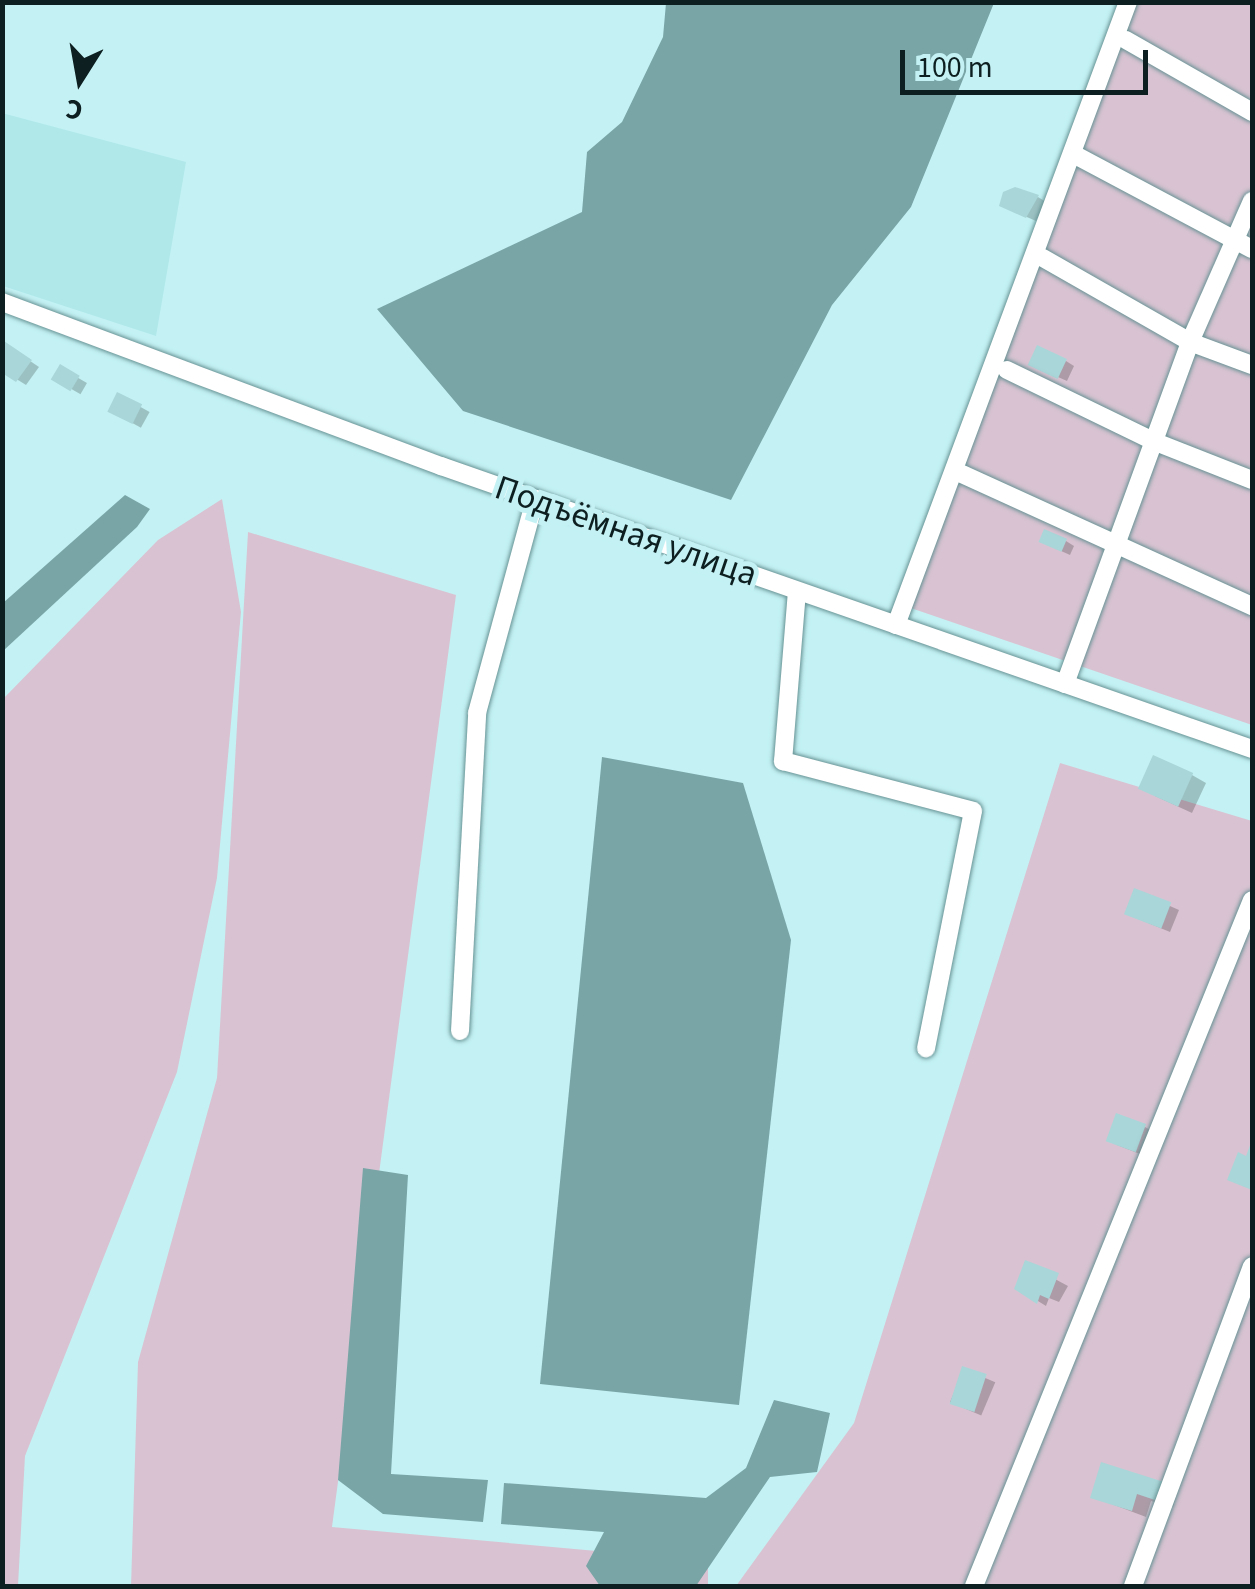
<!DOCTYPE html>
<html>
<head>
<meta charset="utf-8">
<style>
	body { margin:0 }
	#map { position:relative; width:1255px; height:1589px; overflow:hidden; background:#c4f2f4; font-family:"Source Sans 3",sans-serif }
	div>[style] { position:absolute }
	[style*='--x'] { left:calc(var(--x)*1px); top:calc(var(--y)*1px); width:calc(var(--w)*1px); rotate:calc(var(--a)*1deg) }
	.built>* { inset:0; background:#b0e8ea }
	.green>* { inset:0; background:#d9c3d2 }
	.water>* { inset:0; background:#79a5a7 }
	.shadow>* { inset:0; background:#0003; transform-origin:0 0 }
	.building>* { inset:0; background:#a9d6d8; transform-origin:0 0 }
	.roads { filter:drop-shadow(0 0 2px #679294) drop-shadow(0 0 2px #679294) }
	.minor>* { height:18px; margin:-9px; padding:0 9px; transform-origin:9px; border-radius:9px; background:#fff }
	span { translate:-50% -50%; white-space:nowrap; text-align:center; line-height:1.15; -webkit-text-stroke:10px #c4f2f4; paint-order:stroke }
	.street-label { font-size:35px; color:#0d1f20 }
	.frame { position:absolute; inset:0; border:5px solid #0d1f20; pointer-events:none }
	.north { position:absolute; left:30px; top:30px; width:100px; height:100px; -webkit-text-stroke:8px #c4f2f4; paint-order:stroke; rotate:191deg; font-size:28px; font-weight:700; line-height:40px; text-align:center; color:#0d1f20 }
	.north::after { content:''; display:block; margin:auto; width:35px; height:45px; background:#0d1f20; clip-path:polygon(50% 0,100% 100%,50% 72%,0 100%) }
	.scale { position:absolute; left:900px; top:50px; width:248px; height:45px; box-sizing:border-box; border:5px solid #0d1f20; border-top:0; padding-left:12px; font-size:30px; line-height:35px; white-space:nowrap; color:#0d1f20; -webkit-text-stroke:8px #c4f2f4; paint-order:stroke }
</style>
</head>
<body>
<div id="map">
	<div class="built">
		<i style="clip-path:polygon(2px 113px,186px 162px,156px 336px,3px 286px)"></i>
	</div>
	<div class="green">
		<i style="clip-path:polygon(1126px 3px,1252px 3px,1252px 725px,902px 605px)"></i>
		<i style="clip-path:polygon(222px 499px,241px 612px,217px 878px,177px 1072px,25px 1456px,18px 1586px,3px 1586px,3px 699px,158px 540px)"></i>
		<i style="clip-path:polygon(248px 532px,456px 595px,332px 1527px,708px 1561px,708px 1586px,131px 1586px,138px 1362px,217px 1078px)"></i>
		<i style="clip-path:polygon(1060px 763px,1252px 821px,1252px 1586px,736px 1586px,854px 1423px)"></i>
	</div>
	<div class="water">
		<i style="clip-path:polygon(666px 3px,994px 3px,911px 207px,832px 305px,731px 500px,463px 411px,377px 309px,582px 212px,587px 152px,622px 122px,663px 37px)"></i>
		<i style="clip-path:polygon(125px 495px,150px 509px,137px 527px,3px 651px,3px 603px)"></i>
		<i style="clip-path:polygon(602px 757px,743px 783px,791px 940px,739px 1405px,540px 1384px)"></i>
		<i style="clip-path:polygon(363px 1168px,408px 1175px,391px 1474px,488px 1480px,483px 1522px,383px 1514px,338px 1480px)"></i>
		<i style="clip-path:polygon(774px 1400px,830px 1413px,817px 1472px,770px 1477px,696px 1586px,600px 1586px,586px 1566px,604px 1532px,501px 1524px,504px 1483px,706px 1498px,746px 1468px)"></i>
	</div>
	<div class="shadow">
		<i style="clip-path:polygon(1038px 197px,1046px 202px,1036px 221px,1011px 210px)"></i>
		<i style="clip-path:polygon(5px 344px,39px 367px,26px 385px,2px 370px)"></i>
		<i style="clip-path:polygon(1066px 361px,1074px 366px,1067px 381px,1040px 369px)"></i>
		<i style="left:61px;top:368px;width:30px;height:13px;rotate:30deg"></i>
		<i style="left:119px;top:395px;width:35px;height:18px;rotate:29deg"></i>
		<i style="clip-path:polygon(1066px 541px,1074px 546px,1070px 555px,1050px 546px)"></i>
		<i style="clip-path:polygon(1192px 775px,1206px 783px,1192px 813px,1155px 796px)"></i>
		<i style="clip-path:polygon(1136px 891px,1179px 910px,1170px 932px,1136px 918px)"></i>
		<i style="clip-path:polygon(1145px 1127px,1154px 1132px,1145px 1156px,1117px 1145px)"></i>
		<i style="clip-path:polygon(1027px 1264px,1068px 1286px,1059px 1302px,1049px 1298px,1046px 1306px,1017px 1288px)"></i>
		<i style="left:964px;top:1369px;width:34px;height:36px;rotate:23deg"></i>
		<i style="clip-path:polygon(1163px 1484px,1177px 1493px,1173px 1507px,1151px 1501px,1146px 1517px,1093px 1497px)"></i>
	</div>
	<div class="building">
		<i style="clip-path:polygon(1015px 187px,1039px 195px,1026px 218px,999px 206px,1003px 192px)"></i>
		<i style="clip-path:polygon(4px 341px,32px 360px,16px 382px,2px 373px)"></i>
		<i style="left:1037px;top:345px;width:33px;height:22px;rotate:25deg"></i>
		<i style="left:60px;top:364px;width:23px;height:18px;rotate:31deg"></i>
		<i style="left:117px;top:392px;width:28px;height:22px;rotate:26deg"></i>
		<i style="left:1044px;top:529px;width:25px;height:14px;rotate:23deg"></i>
		<i style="left:1153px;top:755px;width:44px;height:37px;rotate:24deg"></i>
		<i style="left:1134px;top:888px;width:40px;height:28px;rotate:21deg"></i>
		<i style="left:1116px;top:1113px;width:32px;height:30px;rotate:20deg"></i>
		<i style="clip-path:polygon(1252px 1140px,1252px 1190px,1227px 1180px,1238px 1152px,1246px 1156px)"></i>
		<i style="clip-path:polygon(1025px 1260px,1059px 1273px,1049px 1299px,1040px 1295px,1037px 1304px,1014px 1289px)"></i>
		<i style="left:962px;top:1366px;width:26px;height:40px;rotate:18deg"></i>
		<i style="clip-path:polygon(1101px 1462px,1164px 1482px,1158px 1501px,1137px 1494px,1132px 1511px,1090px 1498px)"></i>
	</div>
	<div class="roads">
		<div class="minor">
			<i style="--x:1126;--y:40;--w:145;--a:29.7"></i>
			<i style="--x:1077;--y:156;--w:198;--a:28"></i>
			<i style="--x:1043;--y:258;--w:169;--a:29.7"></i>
			<i style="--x:1190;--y:342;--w:66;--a:20.4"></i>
			<i style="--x:2;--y:302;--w:469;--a:20.5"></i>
			<i style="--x:441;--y:466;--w:859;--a:19.24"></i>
			<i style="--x:1007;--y:370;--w:162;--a:25.9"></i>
			<i style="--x:1153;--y:441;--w:106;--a:21.5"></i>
			<i style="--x:962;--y:474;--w:319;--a:24.5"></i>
			<i style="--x:797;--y:591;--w:171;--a:94.7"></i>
			<i style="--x:783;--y:761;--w:196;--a:14.7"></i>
			<i style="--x:973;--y:811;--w:242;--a:101.2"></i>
			<i style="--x:896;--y:625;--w:665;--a:-69.58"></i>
			<i style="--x:1065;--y:684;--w:364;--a:-69.9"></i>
			<i style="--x:1190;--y:342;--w:154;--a:-66.3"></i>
			<i style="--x:460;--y:1031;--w:318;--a:-86.9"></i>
			<i style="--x:477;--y:713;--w:222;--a:-74.8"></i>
			<i style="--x:974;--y:1586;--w:740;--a:-67.94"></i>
			<i style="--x:1133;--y:1586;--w:341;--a:-69.6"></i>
		</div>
	</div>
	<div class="street-label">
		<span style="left:626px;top:531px;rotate:19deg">Подъёмная улица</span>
	</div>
	<div class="frame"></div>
	<div class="north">С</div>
	<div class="scale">100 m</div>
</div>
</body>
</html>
